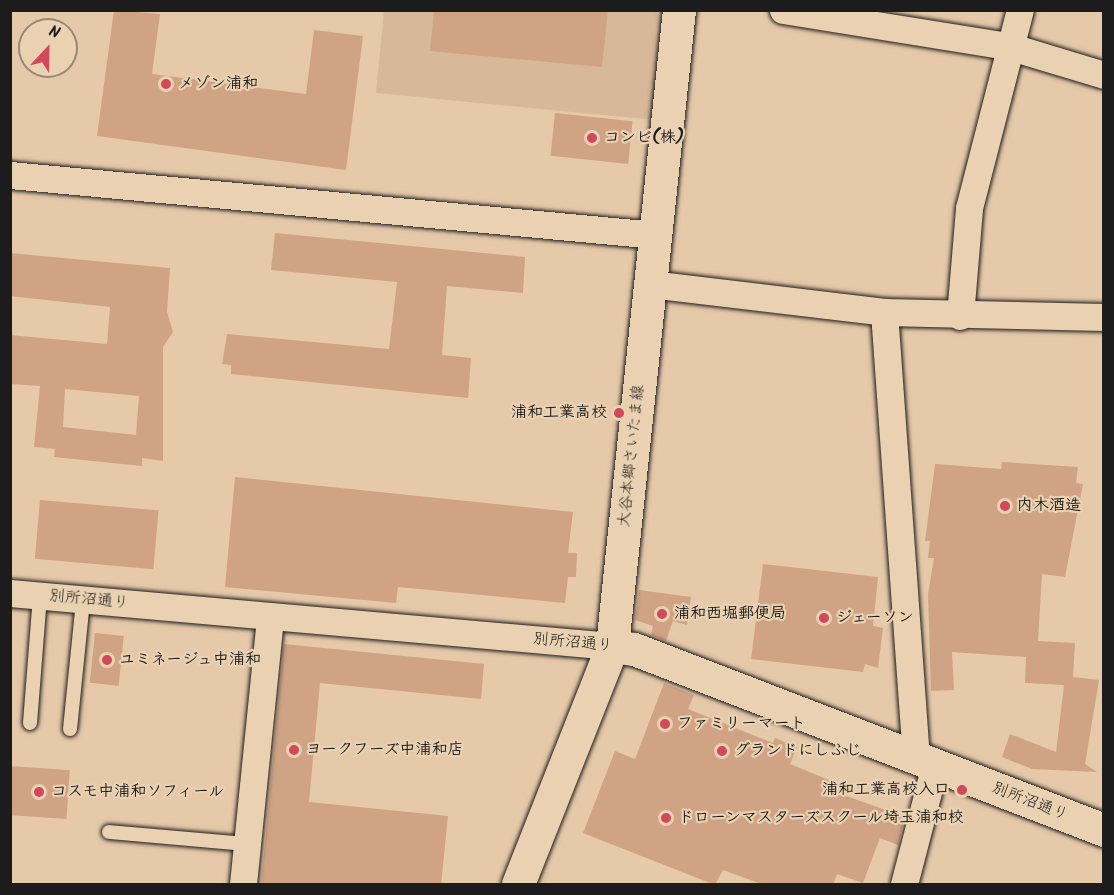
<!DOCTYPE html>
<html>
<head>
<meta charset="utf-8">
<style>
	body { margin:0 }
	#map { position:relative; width:1114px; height:895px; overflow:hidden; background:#e6c9a9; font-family:Kalam,"Klee One",sans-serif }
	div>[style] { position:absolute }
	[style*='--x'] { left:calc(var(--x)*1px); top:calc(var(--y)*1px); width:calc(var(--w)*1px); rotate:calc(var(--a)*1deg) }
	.built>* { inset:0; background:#d7b899 }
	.building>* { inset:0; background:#d0a385; transform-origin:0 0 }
	.roads { filter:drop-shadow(0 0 2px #1c1c1c) drop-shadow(0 0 2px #1c1c1c) }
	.lane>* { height:14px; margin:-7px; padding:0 7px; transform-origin:7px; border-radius:7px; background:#e9d1b1 }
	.street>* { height:27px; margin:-13.5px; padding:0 13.5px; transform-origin:13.5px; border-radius:13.5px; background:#e9d1b1 }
	.secondary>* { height:33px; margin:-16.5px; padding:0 16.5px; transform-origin:16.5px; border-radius:16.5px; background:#e9d1b1 }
	.dots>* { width:16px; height:16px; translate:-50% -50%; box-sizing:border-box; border:3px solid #e9d1b1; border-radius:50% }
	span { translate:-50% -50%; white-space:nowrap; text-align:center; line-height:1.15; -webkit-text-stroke:4.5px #e9d1b1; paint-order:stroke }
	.poi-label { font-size:16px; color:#1c1c1c; font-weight:700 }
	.left { translate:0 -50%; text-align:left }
	.right { translate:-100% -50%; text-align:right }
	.street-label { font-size:16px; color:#1c1c1c }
	.frame { position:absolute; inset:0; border:12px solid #1c1c1c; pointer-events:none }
	.north { position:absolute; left:18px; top:18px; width:60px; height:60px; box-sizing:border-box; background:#e9d1b1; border:2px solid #978975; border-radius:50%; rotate:22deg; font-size:16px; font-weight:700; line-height:24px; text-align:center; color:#1c1c1c }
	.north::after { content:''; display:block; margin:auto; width:21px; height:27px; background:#d1495b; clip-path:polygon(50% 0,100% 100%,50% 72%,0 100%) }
</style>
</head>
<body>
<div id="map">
	<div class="built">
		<i style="clip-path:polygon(384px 11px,666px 11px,655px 120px,376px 93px)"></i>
	</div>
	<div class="building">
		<i style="clip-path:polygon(114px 10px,160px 14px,152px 74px,306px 94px,314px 30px,363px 36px,346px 170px,97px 136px)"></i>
		<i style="clip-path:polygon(434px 10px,608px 10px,602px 67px,430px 51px)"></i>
		<i style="left:555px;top:113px;width:78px;height:43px;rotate:6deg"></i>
		<i style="clip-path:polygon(275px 233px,525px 257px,523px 293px,447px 286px,442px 355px,471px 358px,468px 398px,231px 374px,231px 365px,222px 364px,227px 334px,389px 349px,397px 282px,271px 270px)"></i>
		<i style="clip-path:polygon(evenodd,10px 253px,170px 268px,167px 312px,173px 332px,163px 347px,163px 461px,142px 458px,142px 466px,54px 457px,55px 449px,34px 447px,40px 386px,10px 384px,10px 335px,107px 344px,110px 307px,10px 296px,10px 253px,65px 389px,139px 396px,136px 435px,63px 427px,65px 389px)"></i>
		<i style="clip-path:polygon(1002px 462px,1078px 467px,1076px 483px,1083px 484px,1065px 577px,1042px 574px,1038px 641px,1075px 643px,1073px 677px,1099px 680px,1085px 764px,1097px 772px,1032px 769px,1002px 757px,1010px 734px,1056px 752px,1064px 685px,1025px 683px,1026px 657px,952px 652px,954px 690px,931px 691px,928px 594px,934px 558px,928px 558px,930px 541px,925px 541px,935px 464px,1001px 469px)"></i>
		<i style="clip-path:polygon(235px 477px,573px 512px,568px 553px,577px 553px,576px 577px,568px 577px,565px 603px,398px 587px,396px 603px,225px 587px)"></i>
		<i style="left:40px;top:500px;width:119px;height:59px;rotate:5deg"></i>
		<i style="clip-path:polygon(763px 564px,878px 577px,873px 626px,883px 628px,878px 668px,865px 664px,863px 672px,751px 659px)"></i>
		<i style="clip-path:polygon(639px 590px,691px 597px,687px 625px,673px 621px,666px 641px,651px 635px,653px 626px,635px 620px)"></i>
		<i style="left:95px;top:633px;width:29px;height:50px;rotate:6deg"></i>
		<i style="clip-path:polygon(284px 644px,484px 664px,481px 699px,320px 683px,309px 802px,448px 816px,441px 885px,261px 885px)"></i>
		<i style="clip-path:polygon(664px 683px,694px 695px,688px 709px,773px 743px,775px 738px,797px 747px,790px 764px,841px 785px,838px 793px,905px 817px,898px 845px,880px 838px,863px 883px,837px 874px,833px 885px,764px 885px,723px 870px,715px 885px,583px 833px,615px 751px,635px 759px)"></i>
		<i style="left:10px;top:766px;width:60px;height:49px;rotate:4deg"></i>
	</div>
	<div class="roads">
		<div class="lane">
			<i style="--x:30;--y:723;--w:127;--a:-85.5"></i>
			<i style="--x:70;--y:729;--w:130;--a:-84.2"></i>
			<i style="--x:109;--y:832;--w:139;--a:5"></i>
		</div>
		<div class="street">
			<i style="--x:783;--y:10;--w:228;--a:9.1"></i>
			<i style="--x:1008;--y:46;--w:100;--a:16.8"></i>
			<i style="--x:10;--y:175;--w:648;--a:5.31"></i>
			<i style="--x:650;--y:284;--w:236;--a:6.8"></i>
			<i style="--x:884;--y:312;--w:220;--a:1.3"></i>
			<i style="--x:884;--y:312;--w:447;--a:85.9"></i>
			<i style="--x:960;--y:316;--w:108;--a:-85.2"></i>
			<i style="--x:969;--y:208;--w:204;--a:-75.6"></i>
			<i style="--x:10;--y:593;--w:604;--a:5.03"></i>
			<i style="--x:243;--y:884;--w:269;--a:-84.2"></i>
			<i style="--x:904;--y:884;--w:123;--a:-75.4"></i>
		</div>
		<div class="secondary">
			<i style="--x:612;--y:646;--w:22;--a:8"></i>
			<i style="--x:634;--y:649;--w:504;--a:21.06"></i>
			<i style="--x:518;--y:884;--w:256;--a:-68.4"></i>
			<i style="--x:612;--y:646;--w:640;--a:-83.99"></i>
		</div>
	</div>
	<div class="dots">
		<i style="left:166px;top:84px;background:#d1495b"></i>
		<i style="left:592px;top:138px;background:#d1495b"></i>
		<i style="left:619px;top:413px;background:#d1495b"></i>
		<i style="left:1005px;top:506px;background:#d1495b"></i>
		<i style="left:662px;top:614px;background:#d1495b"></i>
		<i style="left:824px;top:618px;background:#d1495b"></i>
		<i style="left:107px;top:660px;background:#d1495b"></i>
		<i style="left:665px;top:724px;background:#d1495b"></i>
		<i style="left:294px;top:750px;background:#d1495b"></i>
		<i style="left:722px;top:751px;background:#d1495b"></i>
		<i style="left:962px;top:790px;background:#d1495b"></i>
		<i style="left:39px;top:792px;background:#d1495b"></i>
		<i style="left:666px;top:818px;background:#d1495b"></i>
	</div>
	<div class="poi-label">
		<span class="left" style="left:178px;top:84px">メゾン浦和</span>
		<span class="left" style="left:604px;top:138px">コンビ(株)</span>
		<span class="right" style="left:607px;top:413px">浦和工業高校</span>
		<span class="left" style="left:1017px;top:506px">内木酒造</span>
		<span class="left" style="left:674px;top:614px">浦和西堀郵便局</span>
		<span class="left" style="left:836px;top:618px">ジェーソン</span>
		<span class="left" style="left:119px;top:660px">ユミネージュ中浦和</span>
		<span class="left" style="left:677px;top:724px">ファミリーマート</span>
		<span class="left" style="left:306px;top:750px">ヨークフーズ中浦和店</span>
		<span class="left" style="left:734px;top:751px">グランドにしふじ</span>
		<span class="right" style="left:950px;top:790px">浦和工業高校入口</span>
		<span class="left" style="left:51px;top:792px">コスモ中浦和ソフィール</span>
		<span class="left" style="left:678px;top:818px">ドローンマスターズスクール埼玉浦和校</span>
	</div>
	<div class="street-label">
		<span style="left:632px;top:456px;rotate:-84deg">大谷本郷さいたま線</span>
		<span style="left:89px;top:600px;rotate:5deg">別所沼通り</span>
		<span style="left:573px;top:643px;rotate:5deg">別所沼通り</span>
		<span style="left:1030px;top:802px;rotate:21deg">別所沼通り</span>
	</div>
	<div class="frame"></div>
	<div class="north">N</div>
</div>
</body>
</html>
